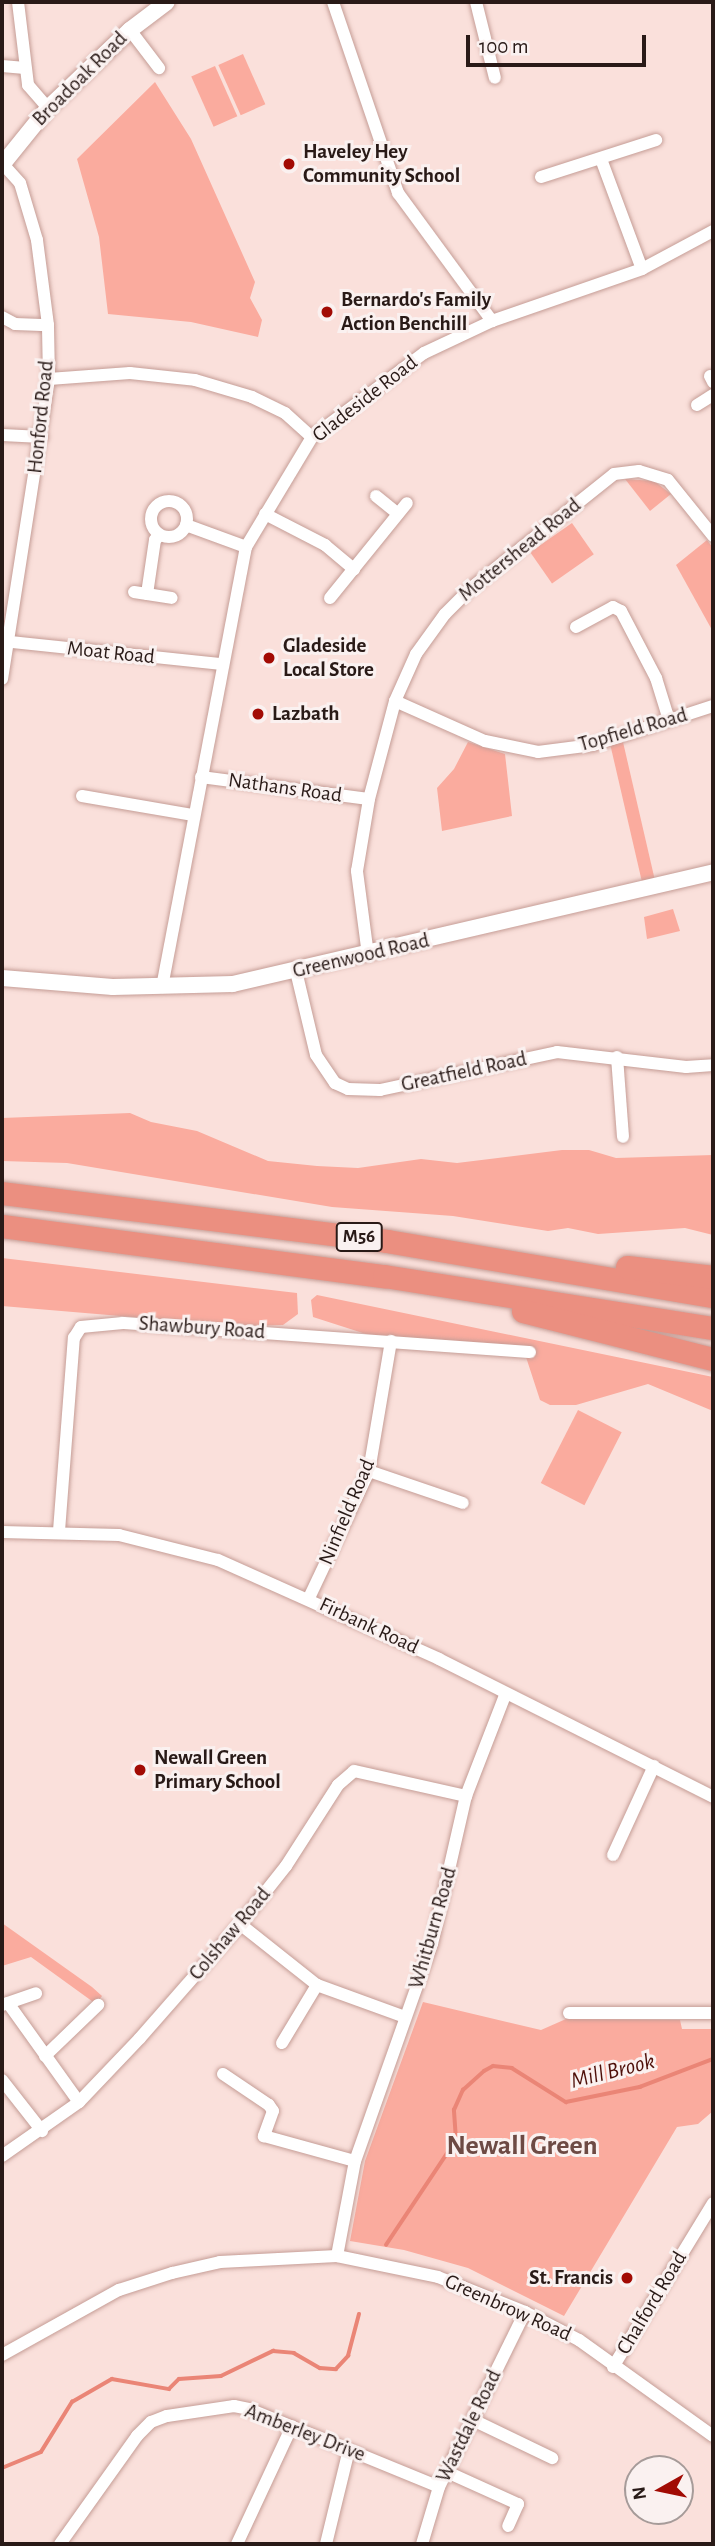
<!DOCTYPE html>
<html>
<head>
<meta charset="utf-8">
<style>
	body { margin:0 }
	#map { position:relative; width:715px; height:2546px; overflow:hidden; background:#fae0db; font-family:"Alegreya Sans",sans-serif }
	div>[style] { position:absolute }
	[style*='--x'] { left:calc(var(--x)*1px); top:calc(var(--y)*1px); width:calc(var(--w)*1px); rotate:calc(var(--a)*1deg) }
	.green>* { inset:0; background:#faab9e; transform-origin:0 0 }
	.stream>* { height:3.5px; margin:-1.75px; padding:0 1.75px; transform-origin:1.75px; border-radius:1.75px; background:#ea8576 }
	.roads { filter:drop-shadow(0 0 2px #c59d96) drop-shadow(0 0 2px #c59d96) }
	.minor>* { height:12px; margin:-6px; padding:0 6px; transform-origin:6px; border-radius:6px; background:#fff }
	.minor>.ring { margin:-6px; padding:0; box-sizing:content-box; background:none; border:12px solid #fff; border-radius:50% }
	.tertiary>* { height:16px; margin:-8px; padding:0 8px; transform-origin:8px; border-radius:8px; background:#fff }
	.motorway>* { height:23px; margin:-11.5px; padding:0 11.5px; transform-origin:11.5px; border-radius:11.5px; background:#eb8f80 }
	.dots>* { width:19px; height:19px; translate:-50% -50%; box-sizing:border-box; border:4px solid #faf1f0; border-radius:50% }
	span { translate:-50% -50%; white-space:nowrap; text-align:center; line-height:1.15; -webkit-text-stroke:6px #faf1f0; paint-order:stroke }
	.shield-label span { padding:2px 5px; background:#faf1f0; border:2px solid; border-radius:5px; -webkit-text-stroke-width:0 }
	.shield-label { font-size:19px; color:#291a17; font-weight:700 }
	.street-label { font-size:21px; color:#291a17 }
	.poi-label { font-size:21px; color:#291a17; font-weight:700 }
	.left { translate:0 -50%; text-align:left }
	.right { translate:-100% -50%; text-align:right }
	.water-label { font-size:23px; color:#4e0f09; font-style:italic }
	.district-label { font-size:28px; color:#6d4a44; font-weight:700 }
	.frame { position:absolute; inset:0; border:4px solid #291a17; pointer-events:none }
	.north { position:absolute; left:624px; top:2455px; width:70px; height:70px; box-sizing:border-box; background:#faf1f0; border:2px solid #a69b99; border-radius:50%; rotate:261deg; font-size:19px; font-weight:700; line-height:28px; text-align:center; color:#291a17 }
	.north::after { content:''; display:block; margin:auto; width:24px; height:32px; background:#a20b04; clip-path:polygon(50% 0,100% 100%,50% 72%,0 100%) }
	.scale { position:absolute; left:466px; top:35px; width:180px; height:32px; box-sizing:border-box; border:4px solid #291a17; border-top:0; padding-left:9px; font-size:21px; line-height:24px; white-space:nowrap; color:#291a17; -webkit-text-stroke:5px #faf1f0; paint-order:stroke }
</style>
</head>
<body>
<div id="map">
	<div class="green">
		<i style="left:243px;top:54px;width:55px;height:27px;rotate:66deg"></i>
		<i style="left:215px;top:66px;width:55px;height:26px;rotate:66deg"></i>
		<i style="clip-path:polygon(155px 82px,191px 139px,255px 282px,250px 298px,262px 320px,258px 337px,191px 322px,108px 314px,99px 237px,77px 159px)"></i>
		<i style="clip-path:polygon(625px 479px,654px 481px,671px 494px,650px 511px)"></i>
		<i style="left:572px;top:523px;width:38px;height:51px;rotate:55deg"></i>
		<i style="clip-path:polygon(707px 540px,713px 548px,712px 630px,676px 565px)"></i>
		<i style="clip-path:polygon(468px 742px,505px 754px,512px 816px,442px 831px,437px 788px,454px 769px)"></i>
		<i style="left:623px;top:742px;width:142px;height:13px;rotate:77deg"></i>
		<i style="clip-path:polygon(673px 909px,680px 931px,647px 939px,644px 917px)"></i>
		<i style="clip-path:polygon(130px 1113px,151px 1122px,197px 1131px,268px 1161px,317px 1166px,358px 1168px,421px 1159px,457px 1163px,562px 1150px,589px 1150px,616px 1158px,713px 1155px,713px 1235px,685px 1228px,598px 1234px,568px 1228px,548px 1231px,453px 1216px,332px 1207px,67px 1163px,2px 1161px,2px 1118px)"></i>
		<i style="clip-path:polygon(2px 1258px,297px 1293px,298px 1314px,283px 1325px,239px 1326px,2px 1306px)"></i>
		<i style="clip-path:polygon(317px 1295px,713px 1377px,713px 1411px,648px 1384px,576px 1405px,550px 1405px,540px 1400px,525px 1354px,372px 1336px,313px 1317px,311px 1300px)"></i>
		<i style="left:578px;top:1410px;width:49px;height:82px;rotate:27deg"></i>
		<i style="clip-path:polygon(2px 1923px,92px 1987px,102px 1996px,96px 2004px,31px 1957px,2px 1966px)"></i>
		<i style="clip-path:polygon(423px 2002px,541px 2030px,566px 2019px,680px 2020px,682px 2029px,713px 2029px,713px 2111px,698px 2124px,677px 2127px,564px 2316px,468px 2268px,404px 2250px,350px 2241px,365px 2161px)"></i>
	</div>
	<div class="stream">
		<i style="--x:386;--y:2245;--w:126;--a:-56.3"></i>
		<i style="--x:456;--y:2140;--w:30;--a:-94"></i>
		<i style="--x:454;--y:2110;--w:22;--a:-66"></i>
		<i style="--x:463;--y:2090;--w:28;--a:-42"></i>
		<i style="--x:484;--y:2071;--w:10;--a:-29"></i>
		<i style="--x:493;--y:2066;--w:19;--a:6"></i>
		<i style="--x:512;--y:2068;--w:64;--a:32.2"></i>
		<i style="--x:566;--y:2102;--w:76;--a:-11.5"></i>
		<i style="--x:640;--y:2087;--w:78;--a:-21"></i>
		<i style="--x:2;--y:2468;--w:42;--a:-22.3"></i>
		<i style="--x:41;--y:2452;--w:59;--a:-58.2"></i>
		<i style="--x:72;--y:2402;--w:46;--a:-29.9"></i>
		<i style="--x:112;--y:2379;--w:58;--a:10"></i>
		<i style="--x:169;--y:2389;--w:14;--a:-45"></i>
		<i style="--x:179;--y:2379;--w:42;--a:-4.1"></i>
		<i style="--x:221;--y:2376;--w:58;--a:-25.7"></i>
		<i style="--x:273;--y:2351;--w:21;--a:5"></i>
		<i style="--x:294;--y:2353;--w:30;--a:30"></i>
		<i style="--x:320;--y:2368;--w:16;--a:4"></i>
		<i style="--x:336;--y:2369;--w:18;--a:-47"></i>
		<i style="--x:348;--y:2356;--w:43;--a:-75.3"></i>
	</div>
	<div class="roads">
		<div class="minor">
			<i style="--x:18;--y:2;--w:84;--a:83.1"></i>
			<i style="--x:28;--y:85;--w:30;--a:49"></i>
			<i style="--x:333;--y:2;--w:202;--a:71.2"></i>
			<i style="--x:398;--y:193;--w:159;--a:53.7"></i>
			<i style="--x:476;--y:2;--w:78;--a:76"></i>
			<i style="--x:130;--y:30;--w:48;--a:52.7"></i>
			<i style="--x:2;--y:66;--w:23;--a:5"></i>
			<i style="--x:601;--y:159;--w:117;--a:69.6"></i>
			<i style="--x:541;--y:177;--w:121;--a:-17.8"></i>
			<i style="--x:2;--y:317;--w:15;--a:28"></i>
			<i style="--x:15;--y:324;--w:33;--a:2"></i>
			<i style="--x:710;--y:376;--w:7;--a:63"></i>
			<i style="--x:49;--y:379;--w:81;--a:-4.2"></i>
			<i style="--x:130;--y:373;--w:65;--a:6.1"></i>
			<i style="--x:195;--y:380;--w:59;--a:16.6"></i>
			<i style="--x:252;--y:397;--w:37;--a:26"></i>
			<i style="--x:285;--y:413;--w:36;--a:42"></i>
			<i style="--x:697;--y:405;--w:19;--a:-32"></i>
			<i style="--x:2;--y:435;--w:40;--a:2.9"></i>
			<i style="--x:376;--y:496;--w:28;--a:39"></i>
			<i class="ring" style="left:151px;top:501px;width:24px;height:24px"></i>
			<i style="--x:265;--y:514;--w:68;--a:27.3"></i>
			<i style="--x:325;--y:545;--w:38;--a:40"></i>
			<i style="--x:186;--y:525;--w:64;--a:20.1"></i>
			<i style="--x:134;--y:592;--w:38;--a:9"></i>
			<i style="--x:147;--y:594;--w:55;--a:-81.6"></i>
			<i style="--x:155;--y:540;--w:7;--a:-45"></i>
			<i style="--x:330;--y:598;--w:122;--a:-51"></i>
			<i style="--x:576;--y:627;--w:42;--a:-28.4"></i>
			<i style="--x:613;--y:607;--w:9;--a:27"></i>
			<i style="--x:621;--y:611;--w:76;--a:62.4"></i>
			<i style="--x:656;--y:678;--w:44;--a:72.8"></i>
			<i style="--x:2;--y:641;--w:220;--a:6"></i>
			<i style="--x:2;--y:679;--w:304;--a:-81.1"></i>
			<i style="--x:49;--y:379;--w:54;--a:-91.1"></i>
			<i style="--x:48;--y:325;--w:86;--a:-97.4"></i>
			<i style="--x:37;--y:240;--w:59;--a:-106.6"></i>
			<i style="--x:20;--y:183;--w:25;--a:-132"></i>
			<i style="--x:395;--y:701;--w:98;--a:24"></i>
			<i style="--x:485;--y:741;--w:54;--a:11.7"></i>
			<i style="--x:538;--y:752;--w:55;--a:-7.3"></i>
			<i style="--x:593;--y:745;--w:126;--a:-18"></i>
			<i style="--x:201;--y:777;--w:169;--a:7.5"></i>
			<i style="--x:82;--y:796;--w:113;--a:9.7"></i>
			<i style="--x:368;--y:955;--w:85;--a:-97.5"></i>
			<i style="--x:357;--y:871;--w:73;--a:-80.5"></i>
			<i style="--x:369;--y:799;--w:101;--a:-75.1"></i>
			<i style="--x:395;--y:701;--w:51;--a:-65.9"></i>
			<i style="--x:416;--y:654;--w:49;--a:-54.1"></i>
			<i style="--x:445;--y:614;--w:35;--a:-45"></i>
			<i style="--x:470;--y:589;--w:184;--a:-38.6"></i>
			<i style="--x:614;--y:474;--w:25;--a:-7"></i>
			<i style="--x:639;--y:471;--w:30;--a:17"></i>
			<i style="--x:668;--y:480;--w:72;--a:51.2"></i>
			<i style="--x:296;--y:971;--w:86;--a:76.6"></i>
			<i style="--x:316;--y:1055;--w:34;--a:56"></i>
			<i style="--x:335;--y:1083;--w:14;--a:25"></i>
			<i style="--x:348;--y:1089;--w:32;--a:2"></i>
			<i style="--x:380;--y:1090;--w:181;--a:-12.1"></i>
			<i style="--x:557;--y:1052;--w:130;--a:6.6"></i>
			<i style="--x:686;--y:1067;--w:27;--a:-4"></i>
			<i style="--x:162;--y:987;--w:448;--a:-79.2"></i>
			<i style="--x:246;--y:547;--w:128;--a:-59"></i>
			<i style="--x:312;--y:437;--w:140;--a:-36.9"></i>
			<i style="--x:424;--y:353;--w:75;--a:-25.2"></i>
			<i style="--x:492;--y:321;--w:159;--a:-19.1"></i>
			<i style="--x:642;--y:269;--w:81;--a:-28.2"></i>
			<i style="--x:617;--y:1057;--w:80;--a:85.7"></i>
			<i style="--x:369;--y:1471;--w:99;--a:18.8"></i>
			<i style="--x:59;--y:1531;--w:194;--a:-85.6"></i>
			<i style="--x:74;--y:1338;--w:13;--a:-58"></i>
			<i style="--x:81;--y:1327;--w:42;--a:-5.4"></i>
			<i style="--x:123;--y:1323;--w:408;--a:4.1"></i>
			<i style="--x:2;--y:1532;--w:117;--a:1.5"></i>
			<i style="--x:119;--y:1535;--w:102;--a:14.2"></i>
			<i style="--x:218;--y:1560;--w:242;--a:24.1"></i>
			<i style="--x:439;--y:1659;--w:307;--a:26.7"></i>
			<i style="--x:309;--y:1598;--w:140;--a:-64.7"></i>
			<i style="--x:369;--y:1471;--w:132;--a:-80.4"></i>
			<i style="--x:613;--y:1855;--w:98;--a:-65.3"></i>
			<i style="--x:240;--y:1924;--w:98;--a:38.4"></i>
			<i style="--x:317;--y:1985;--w:94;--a:20"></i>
			<i style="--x:8;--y:2003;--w:122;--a:54.4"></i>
			<i style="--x:2;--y:2005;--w:36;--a:-19"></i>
			<i style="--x:569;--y:2013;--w:144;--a:0"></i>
			<i style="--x:282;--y:2043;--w:68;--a:-58.9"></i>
			<i style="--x:45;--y:2056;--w:74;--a:-43.9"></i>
			<i style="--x:223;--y:2074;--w:55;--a:34"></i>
			<i style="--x:269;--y:2105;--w:7;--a:56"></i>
			<i style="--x:273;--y:2111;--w:27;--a:110"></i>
			<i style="--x:264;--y:2136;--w:94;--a:15.4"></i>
			<i style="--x:2;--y:2080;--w:65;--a:51.9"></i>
			<i style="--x:2;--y:2156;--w:94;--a:-35"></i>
			<i style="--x:79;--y:2102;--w:88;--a:-46.4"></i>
			<i style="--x:140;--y:2038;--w:152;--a:-48.7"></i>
			<i style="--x:240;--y:1924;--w:74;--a:-51.6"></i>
			<i style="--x:286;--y:1866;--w:96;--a:-57.3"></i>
			<i style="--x:338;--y:1785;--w:21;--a:-41"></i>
			<i style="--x:354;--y:1771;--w:115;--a:12.6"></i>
			<i style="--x:337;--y:2256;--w:97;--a:-79.3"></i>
			<i style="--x:355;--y:2161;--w:230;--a:-70.5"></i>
			<i style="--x:432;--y:1944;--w:152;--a:-77.1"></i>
			<i style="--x:466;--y:1796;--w:110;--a:-68.8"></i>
			<i style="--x:2;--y:2355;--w:134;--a:-29.1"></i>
			<i style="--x:119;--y:2290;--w:56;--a:-17.8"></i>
			<i style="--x:172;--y:2273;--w:49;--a:-12.9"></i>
			<i style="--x:220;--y:2262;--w:117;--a:-2.9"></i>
			<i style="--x:337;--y:2256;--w:103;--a:11.7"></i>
			<i style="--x:438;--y:2277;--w:94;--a:21.9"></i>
			<i style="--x:525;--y:2312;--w:61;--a:27.4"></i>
			<i style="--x:579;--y:2340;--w:165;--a:35.6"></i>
			<i style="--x:613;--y:2367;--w:192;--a:-58.6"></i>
			<i style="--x:473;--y:2420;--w:88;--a:25.7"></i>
			<i style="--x:447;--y:2472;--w:78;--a:24.3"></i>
			<i style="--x:518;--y:2504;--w:24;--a:114"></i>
			<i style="--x:60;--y:2544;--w:133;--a:-54.5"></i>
			<i style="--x:137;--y:2436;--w:20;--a:-45"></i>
			<i style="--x:151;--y:2422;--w:17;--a:-21"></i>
			<i style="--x:167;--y:2416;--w:68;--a:-8.5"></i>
			<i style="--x:234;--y:2406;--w:15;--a:11"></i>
			<i style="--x:249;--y:2409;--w:205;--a:22.3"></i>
			<i style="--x:237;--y:2544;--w:130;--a:-65"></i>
			<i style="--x:326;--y:2544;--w:97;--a:-76.3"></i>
			<i style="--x:422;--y:2544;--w:59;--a:-73.4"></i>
			<i style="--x:439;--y:2487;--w:195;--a:-63.8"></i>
		</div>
		<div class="tertiary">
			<i style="--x:2;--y:165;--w:73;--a:-51.1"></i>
			<i style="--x:48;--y:108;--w:113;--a:-43.6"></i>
			<i style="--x:130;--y:30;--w:46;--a:-37.1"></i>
			<i style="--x:2;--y:978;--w:111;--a:4.6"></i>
			<i style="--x:113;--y:987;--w:120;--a:-1.4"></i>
			<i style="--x:233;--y:984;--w:493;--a:-13.1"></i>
		</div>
		<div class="motorway">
			<i style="--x:2;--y:1193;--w:388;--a:7.1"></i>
			<i style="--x:387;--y:1241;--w:331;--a:9.6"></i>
			<i style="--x:2;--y:1226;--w:385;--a:7.5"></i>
			<i style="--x:384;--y:1276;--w:333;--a:9"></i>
			<i style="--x:627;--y:1267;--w:87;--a:6.6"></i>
			<i style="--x:523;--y:1311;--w:196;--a:14.2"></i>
		</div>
	</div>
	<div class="dots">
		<i style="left:289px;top:164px;background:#a20b04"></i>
		<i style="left:327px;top:312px;background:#a20b04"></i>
		<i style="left:269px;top:658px;background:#a20b04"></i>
		<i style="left:258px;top:714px;background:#a20b04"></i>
		<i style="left:140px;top:1770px;background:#a20b04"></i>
		<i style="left:627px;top:2278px;background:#a20b04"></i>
	</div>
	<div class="shield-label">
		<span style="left:359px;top:1237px">M56</span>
	</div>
	<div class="street-label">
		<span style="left:80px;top:79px;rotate:-45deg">Broadoak Road</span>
		<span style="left:365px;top:399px;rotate:-38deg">Gladeside Road</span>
		<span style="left:41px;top:417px;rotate:-84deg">Honford Road</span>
		<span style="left:520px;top:550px;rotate:-39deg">Mottershead Road</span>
		<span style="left:111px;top:653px;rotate:6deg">Moat Road</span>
		<span style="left:633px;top:730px;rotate:-16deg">Topfield Road</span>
		<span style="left:285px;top:788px;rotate:8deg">Nathans Road</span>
		<span style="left:361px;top:956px;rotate:-13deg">Greenwood Road</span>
		<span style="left:464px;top:1072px;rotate:-12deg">Greatfield Road</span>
		<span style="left:202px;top:1328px;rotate:4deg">Shawbury Road</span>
		<span style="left:347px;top:1512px;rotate:-67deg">Ninfield Road</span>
		<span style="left:369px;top:1626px;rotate:25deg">Firbank Road</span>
		<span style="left:433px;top:1928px;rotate:-74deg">Whitburn Road</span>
		<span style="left:230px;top:1934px;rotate:-50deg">Colshaw Road</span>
		<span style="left:652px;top:2303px;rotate:-59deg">Chalford Road</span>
		<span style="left:508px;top:2308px;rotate:24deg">Greenbrow Road</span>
		<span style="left:469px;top:2426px;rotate:-64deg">Wastdale Road</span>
		<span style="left:305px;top:2433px;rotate:21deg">Amberley Drive</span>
	</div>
	<div class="poi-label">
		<span class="left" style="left:303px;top:164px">Haveley Hey<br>Community School</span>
		<span class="left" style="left:341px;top:312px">Bernardo's Family<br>Action Benchill</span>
		<span class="left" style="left:283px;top:658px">Gladeside<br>Local Store</span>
		<span class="left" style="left:272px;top:714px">Lazbath</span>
		<span class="left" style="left:154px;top:1770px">Newall Green<br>Primary School</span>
		<span class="right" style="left:613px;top:2278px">St. Francis</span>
	</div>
	<div class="water-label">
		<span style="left:613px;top:2072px;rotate:-14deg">Mill Brook</span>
	</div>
	<div class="district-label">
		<span style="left:522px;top:2146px">Newall Green</span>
	</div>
	<div class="frame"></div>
	<div class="north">N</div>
	<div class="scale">100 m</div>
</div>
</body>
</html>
